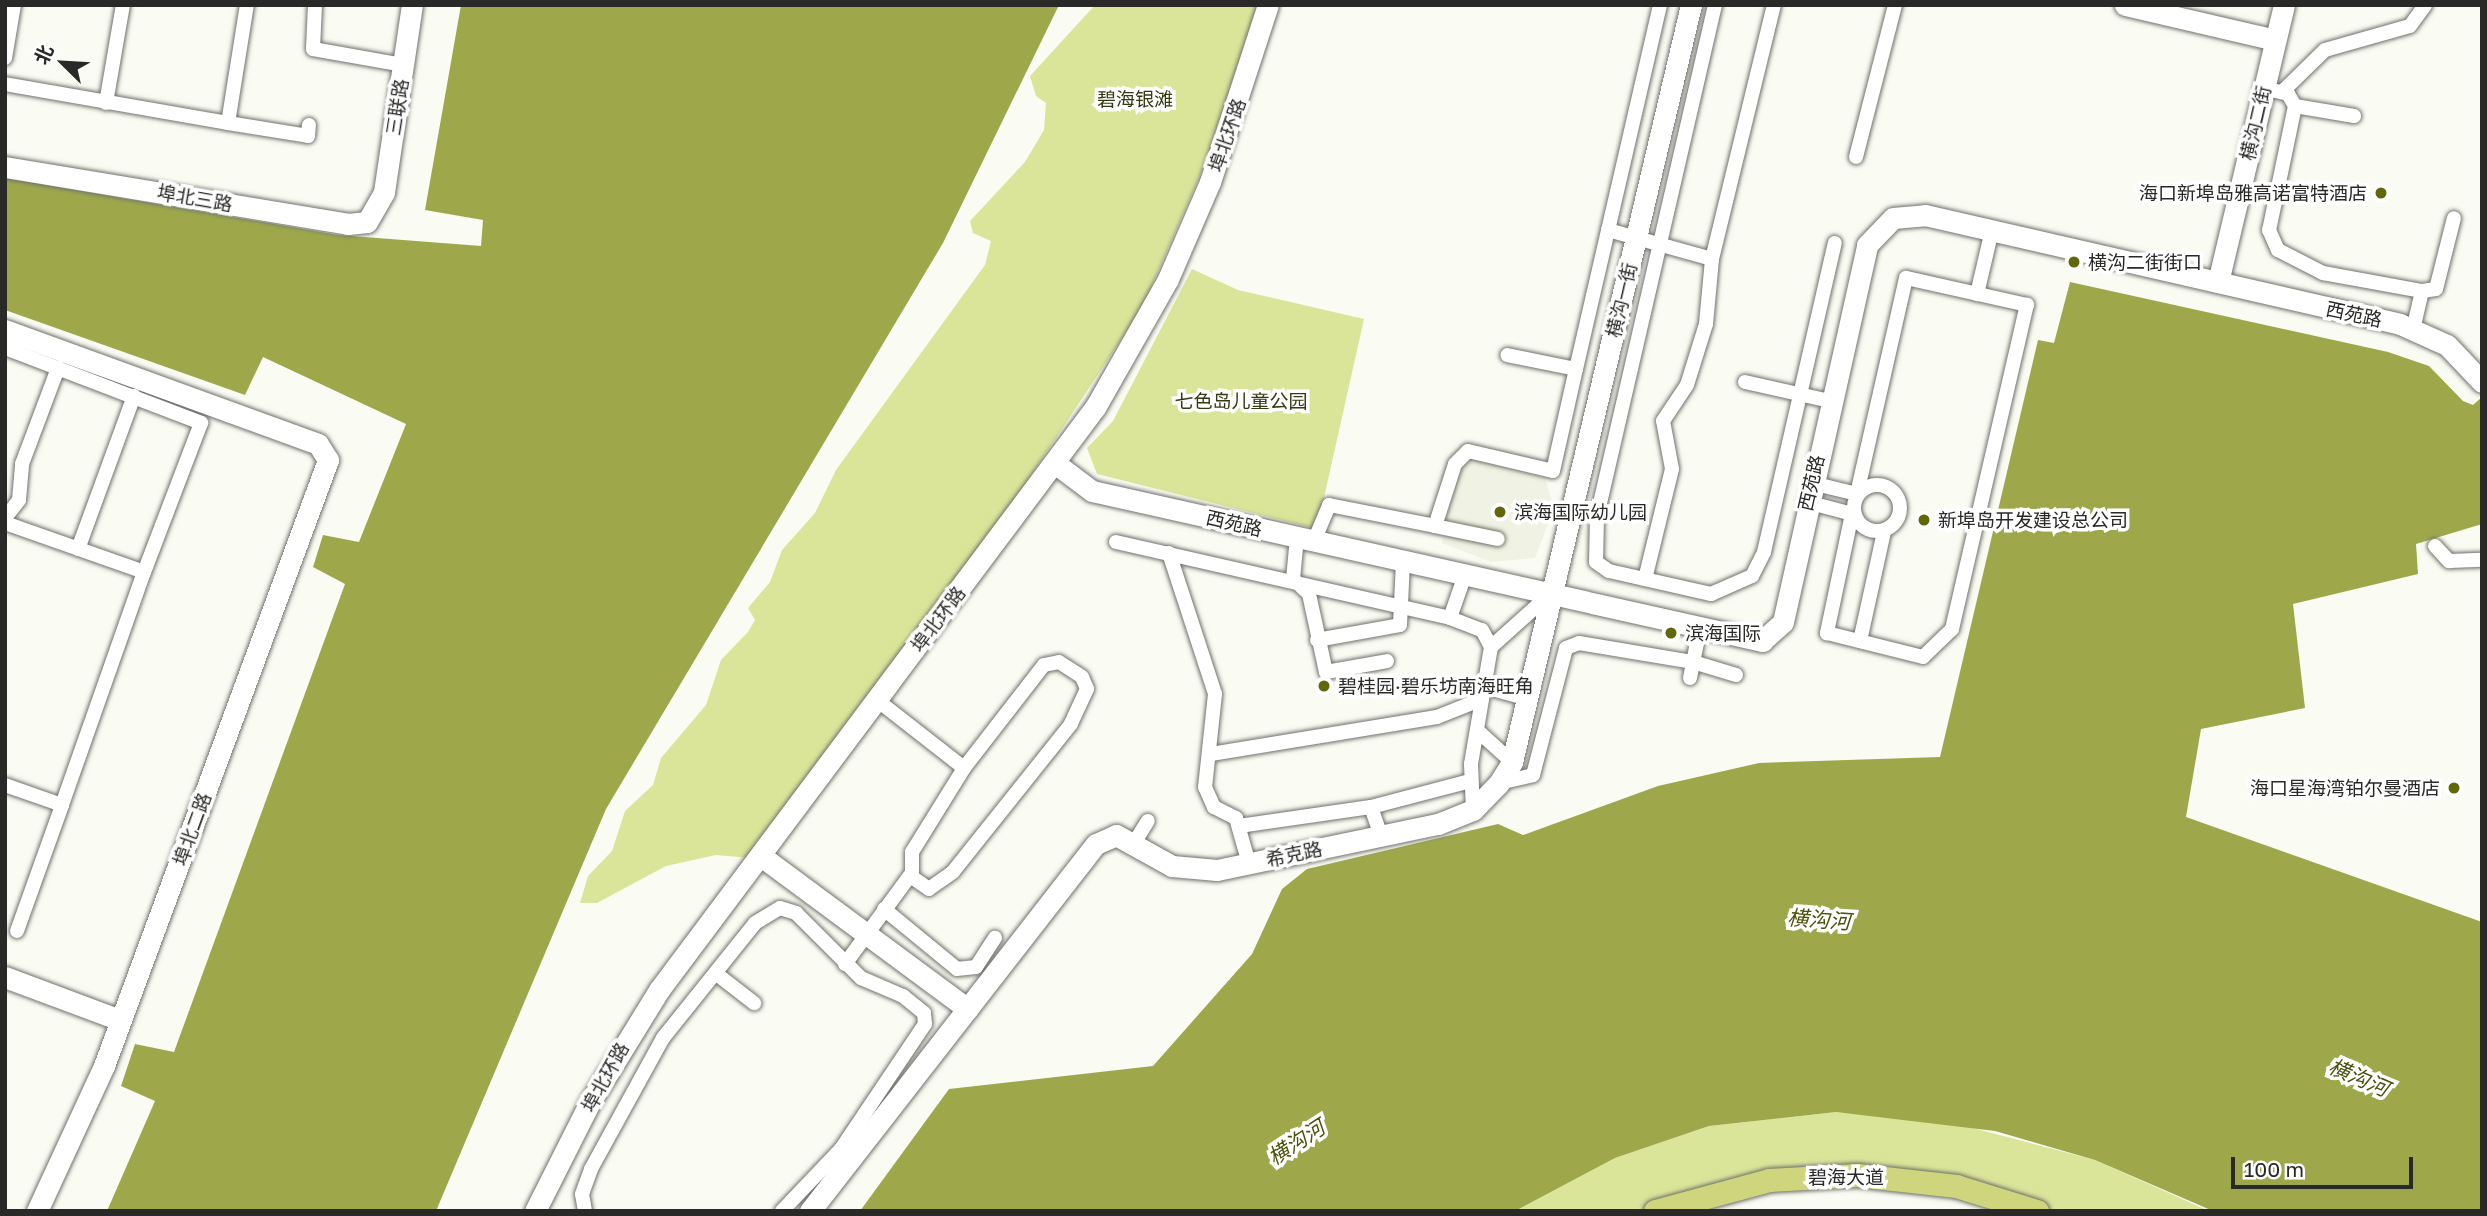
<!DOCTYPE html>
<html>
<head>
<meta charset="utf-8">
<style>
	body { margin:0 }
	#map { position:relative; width:2487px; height:1216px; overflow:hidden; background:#fafbf3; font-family:"Golos Text","Noto Sans SC",sans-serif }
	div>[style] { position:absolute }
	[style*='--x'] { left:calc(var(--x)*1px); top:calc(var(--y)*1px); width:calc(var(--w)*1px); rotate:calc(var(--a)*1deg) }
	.built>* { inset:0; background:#f0f3e3 }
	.green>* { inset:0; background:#dbe599 }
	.water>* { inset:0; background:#9ea84b }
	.roads { filter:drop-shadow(0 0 2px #70716b) drop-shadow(0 0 2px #70716b) }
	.street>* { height:14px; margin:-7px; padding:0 7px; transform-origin:7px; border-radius:7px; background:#fff }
	.street>.ring { margin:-7px; padding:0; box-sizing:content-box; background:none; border:14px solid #fff; border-radius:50% }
	.secondary>* { height:21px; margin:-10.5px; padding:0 10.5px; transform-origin:10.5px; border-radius:10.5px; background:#fff }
	.primary>* { height:23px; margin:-11.5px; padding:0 11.5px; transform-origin:11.5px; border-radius:11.5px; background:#ced57c }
	.dots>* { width:19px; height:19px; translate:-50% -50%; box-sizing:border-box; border:4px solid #fff; border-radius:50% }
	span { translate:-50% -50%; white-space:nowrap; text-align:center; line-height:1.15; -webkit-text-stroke:7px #fff; paint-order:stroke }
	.park-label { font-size:19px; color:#363a12 }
	.street-label { font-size:19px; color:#292a27 }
	.poi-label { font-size:19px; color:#292a27 }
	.right { translate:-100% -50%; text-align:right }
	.left { translate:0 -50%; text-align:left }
	.water-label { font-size:21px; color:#4c520b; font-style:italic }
	.frame { position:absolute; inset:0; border:7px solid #292a27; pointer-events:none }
	.north { position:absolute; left:28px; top:28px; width:70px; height:70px; -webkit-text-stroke:5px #fff; paint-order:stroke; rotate:294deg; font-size:19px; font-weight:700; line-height:28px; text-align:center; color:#292a27 }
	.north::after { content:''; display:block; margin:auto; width:24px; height:32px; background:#292a27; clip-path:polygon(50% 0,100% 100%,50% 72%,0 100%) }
	.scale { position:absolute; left:2231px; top:1157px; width:182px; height:32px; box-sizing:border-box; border:4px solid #292a27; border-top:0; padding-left:9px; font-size:21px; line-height:24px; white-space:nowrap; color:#292a27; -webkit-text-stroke:5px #fff; paint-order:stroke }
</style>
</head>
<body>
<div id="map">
	<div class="built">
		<i style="clip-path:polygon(1467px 458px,1545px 478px,1554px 509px,1535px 558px,1491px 562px,1442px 543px,1456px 468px)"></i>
	</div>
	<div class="green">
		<i style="clip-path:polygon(1095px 5px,1258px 5px,1211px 150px,1142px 308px,1006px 513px,750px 858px,716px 855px,666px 866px,597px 903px,580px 903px,588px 876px,612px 851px,625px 811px,653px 785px,661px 758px,706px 705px,721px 660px,748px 632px,755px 620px,748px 608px,770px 582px,782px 550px,815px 513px,836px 470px,985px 265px,991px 241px,973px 233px,970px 221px,1025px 162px,1044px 130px,1046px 103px,1036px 96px,1030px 76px)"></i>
		<i style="clip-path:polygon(1192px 269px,1238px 290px,1364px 319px,1317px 529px,1097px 474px,1087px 448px,1113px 421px)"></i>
		<i style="clip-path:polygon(1836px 1112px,1942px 1120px,2095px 1160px,2209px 1211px,2007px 1211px,1921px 1180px,1796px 1177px,1657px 1211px,1515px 1211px,1615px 1158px,1709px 1126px)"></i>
	</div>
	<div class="water">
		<i style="clip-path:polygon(461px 5px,1059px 5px,943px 243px,606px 809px,436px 1211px,107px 1211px,155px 1101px,121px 1086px,135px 1044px,174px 1052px,345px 584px,313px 567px,323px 535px,359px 542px,406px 424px,263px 357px,245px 395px,5px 310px,5px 178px,338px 235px,481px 246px,483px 220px,425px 210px)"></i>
		<i style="clip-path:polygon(2070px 282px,2388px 352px,2429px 366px,2463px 401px,2473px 405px,2482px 397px,2482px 524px,2416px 544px,2418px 574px,2293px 604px,2305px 708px,2201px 729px,2186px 817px,2482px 922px,2482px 1211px,2213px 1211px,2095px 1160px,1995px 1131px,1836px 1112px,1709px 1126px,1615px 1158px,1515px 1211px,860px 1211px,949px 1089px,1153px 1066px,1252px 954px,1282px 889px,1307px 869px,1498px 824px,1523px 835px,1658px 786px,1759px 763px,1940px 757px,2038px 340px,2054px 343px)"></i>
	</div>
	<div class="roads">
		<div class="street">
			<i style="--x:315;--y:5;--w:44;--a:92.6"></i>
			<i style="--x:313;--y:49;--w:91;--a:10.1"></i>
			<i style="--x:1715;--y:5;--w:524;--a:103"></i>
			<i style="--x:1597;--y:516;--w:46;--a:91.2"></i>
			<i style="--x:1596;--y:562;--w:16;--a:35"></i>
			<i style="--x:1609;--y:571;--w:105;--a:12.7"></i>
			<i style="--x:1711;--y:594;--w:45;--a:-23.7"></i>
			<i style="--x:1752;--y:576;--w:27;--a:-63"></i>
			<i style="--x:1764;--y:552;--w:317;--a:-77.1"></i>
			<i style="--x:5;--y:58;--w:54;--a:-80.4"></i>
			<i style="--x:5;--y:84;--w:226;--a:9.9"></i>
			<i style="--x:228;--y:123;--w:120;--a:-80.9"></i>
			<i style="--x:2264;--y:88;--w:25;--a:14"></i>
			<i style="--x:2288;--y:94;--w:14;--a:60"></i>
			<i style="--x:2295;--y:106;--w:127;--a:101.8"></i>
			<i style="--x:2269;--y:230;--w:22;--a:66"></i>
			<i style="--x:2278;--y:250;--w:51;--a:27.1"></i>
			<i style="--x:2323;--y:273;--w:101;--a:10.3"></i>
			<i style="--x:2422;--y:291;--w:39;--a:103"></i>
			<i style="--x:2282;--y:92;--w:60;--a:-44.3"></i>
			<i style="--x:2325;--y:50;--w:88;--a:-15.8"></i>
			<i style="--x:2410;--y:26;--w:26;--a:-54"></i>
			<i style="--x:106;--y:103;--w:99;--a:-80.2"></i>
			<i style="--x:2295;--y:106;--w:60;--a:9.6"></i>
			<i style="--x:228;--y:123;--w:81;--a:9.2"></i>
			<i style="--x:308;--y:136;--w:11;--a:-85"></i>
			<i style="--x:1856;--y:157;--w:157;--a:-75.6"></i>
			<i style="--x:1608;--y:230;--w:108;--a:15.6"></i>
			<i style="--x:2422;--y:291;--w:14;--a:-8"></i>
			<i style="--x:2436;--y:289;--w:73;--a:-75.8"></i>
			<i style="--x:1977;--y:294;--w:66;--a:-76.8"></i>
			<i style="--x:5;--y:348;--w:210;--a:20.9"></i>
			<i style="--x:201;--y:423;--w:160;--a:110.9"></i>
			<i style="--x:1576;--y:369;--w:374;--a:-77"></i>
			<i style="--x:1745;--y:382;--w:87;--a:12.6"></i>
			<i class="ring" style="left:1854px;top:485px;width:32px;height:32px"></i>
			<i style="--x:1807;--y:502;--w:47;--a:14.9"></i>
			<i style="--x:1852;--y:514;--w:122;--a:101.9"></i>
			<i style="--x:1827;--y:633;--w:99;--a:14"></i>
			<i style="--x:1923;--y:657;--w:40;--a:-44"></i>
			<i style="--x:1952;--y:629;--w:333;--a:-77"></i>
			<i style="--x:2027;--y:305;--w:124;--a:-167.4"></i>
			<i style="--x:1906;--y:278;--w:221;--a:102.8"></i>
			<i style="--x:1857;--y:494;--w:46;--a:-166.3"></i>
			<i style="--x:5;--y:518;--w:23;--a:-52"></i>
			<i style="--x:19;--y:500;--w:36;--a:-85"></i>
			<i style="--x:22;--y:464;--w:103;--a:-69.4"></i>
			<i style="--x:5;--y:523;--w:147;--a:19.4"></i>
			<i style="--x:144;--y:572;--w:247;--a:109.4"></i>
			<i style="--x:62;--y:805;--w:60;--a:-160.7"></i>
			<i style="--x:1435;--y:526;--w:64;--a:11.7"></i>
			<i style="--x:1297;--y:537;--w:42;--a:95.4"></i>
			<i style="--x:1293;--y:579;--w:22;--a:43"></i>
			<i style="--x:1309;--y:594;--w:80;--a:77.7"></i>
			<i style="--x:1326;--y:672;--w:62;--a:-10.2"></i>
			<i style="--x:1314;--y:541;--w:39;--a:-67"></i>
			<i style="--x:1329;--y:505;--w:108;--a:11.2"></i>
			<i style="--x:1435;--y:526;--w:65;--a:-72.1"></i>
			<i style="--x:1455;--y:464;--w:18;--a:-45"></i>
			<i style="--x:1468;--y:451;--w:87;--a:13.2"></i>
			<i style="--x:1553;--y:471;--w:105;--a:-77.3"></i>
			<i style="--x:1576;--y:369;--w:70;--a:-168.5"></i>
			<i style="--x:1116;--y:542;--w:343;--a:12.8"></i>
			<i style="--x:1450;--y:618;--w:46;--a:-70.8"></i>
			<i style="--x:2435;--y:546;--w:21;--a:47"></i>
			<i style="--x:2449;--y:561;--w:33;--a:-2"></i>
			<i style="--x:78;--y:549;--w:163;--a:-69.9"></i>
			<i style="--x:1169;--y:553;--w:148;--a:71.9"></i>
			<i style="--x:1215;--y:694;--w:94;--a:96.1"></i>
			<i style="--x:1205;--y:787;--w:22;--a:66"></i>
			<i style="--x:1214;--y:807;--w:25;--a:27"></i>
			<i style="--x:1236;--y:818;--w:48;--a:74.2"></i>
			<i style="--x:1645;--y:579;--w:113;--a:-76.2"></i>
			<i style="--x:1672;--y:469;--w:49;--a:-100.6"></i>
			<i style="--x:1663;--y:421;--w:43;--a:-56.3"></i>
			<i style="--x:1687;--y:385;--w:64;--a:-72.7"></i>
			<i style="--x:1706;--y:324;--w:65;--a:-84.7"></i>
			<i style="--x:1712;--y:259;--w:261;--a:-76.3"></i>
			<i style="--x:1450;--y:618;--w:34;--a:21"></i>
			<i style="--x:1482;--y:630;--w:19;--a:62"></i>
			<i style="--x:1491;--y:647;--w:119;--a:99.7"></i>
			<i style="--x:1471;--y:764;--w:46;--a:87.5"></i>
			<i style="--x:1317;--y:640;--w:84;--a:-10.2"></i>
			<i style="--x:1400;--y:625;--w:64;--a:-87.3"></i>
			<i style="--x:1860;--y:641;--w:112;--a:-77.6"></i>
			<i style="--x:1491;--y:647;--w:78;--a:-41.9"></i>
			<i style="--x:1690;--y:678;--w:16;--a:-79"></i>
			<i style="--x:1693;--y:662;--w:45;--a:16.8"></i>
			<i style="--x:1485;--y:687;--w:41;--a:15.4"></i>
			<i style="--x:877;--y:700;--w:110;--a:38"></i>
			<i style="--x:964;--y:768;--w:130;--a:-52.2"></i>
			<i style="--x:1044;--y:665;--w:15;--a:-11"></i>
			<i style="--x:1059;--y:662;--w:27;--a:33"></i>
			<i style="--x:1082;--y:677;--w:13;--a:67"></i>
			<i style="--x:1087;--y:689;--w:38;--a:115"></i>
			<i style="--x:1071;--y:724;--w:189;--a:128.6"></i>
			<i style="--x:953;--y:872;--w:29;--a:145"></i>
			<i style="--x:929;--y:889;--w:21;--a:-145"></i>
			<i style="--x:912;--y:877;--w:25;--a:-90"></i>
			<i style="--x:912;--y:852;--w:99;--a:-58.2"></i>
			<i style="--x:1479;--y:732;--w:45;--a:42.3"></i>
			<i style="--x:1211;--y:754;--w:229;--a:-9.3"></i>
			<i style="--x:1437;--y:717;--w:48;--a:-21.8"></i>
			<i style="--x:1499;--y:783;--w:35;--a:-13"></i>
			<i style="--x:1533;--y:775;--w:131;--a:-75.4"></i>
			<i style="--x:1566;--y:648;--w:14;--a:-21"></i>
			<i style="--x:1579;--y:643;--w:116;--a:9.5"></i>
			<i style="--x:1693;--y:662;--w:35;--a:-78"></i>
			<i style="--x:1371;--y:807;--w:31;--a:71"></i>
			<i style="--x:1239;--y:826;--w:133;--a:-8.2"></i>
			<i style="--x:1371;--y:807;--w:102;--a:-14.7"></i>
			<i style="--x:1134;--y:843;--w:26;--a:-58"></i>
			<i style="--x:884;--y:909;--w:94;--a:39.4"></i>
			<i style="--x:957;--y:969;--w:19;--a:-6"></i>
			<i style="--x:976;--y:967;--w:35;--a:-57"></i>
			<i style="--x:17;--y:931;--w:134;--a:-70.3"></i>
			<i style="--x:845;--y:964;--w:112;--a:-53.7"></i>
			<i style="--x:718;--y:975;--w:46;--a:37.9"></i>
			<i style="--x:585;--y:1211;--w:17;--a:-100"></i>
			<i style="--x:582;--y:1194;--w:27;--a:-70"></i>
			<i style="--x:591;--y:1169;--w:149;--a:-61.2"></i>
			<i style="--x:663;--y:1038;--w:147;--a:-51.3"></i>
			<i style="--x:755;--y:923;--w:29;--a:-31"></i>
			<i style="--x:780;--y:908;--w:17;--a:17"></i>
			<i style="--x:796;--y:913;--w:92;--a:45"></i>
			<i style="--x:861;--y:978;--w:46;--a:23.2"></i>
			<i style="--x:903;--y:996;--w:27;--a:39"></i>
			<i style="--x:924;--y:1013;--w:11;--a:85"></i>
			<i style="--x:925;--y:1024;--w:151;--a:123.9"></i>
			<i style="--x:841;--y:1149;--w:86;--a:133.6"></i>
		</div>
		<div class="secondary">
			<i style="--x:2125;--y:5;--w:154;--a:13.1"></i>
			<i style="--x:5;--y:167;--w:348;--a:9.4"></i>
			<i style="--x:348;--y:224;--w:19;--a:-6"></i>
			<i style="--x:367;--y:222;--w:34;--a:-60"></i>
			<i style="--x:384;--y:192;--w:189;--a:-81.5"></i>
			<i style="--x:2218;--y:282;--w:285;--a:-76.6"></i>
			<i style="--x:5;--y:330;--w:333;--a:20"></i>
			<i style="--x:318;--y:444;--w:19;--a:58"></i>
			<i style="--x:328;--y:460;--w:646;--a:110.29"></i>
			<i style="--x:104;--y:1066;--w:160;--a:114.8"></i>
			<i style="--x:1056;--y:464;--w:45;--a:36.9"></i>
			<i style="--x:1092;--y:491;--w:687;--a:12.62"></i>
			<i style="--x:1762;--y:641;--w:28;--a:-42"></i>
			<i style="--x:1783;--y:622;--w:386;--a:-77.4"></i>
			<i style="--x:1867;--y:245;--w:37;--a:-46"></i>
			<i style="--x:1893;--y:218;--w:32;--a:-5"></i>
			<i style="--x:1925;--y:215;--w:487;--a:12.9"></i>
			<i style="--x:2400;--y:324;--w:51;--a:24.1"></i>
			<i style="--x:2447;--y:345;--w:51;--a:46.6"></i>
			<i style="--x:761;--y:856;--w:257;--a:36.5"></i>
			<i style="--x:5;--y:977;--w:123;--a:20.5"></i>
			<i style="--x:535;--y:1211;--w:122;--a:-63.2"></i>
			<i style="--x:590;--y:1102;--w:132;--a:-58.4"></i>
			<i style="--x:659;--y:990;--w:729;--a:-53.19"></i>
			<i style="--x:1096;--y:406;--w:146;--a:-60.4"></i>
			<i style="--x:1168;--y:279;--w:106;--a:-66.6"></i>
			<i style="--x:1210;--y:182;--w:186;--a:-71.9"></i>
			<i style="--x:810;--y:1211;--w:465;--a:-52.1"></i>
			<i style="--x:1096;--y:844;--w:22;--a:-24"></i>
			<i style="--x:1116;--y:835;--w:64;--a:29"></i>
			<i style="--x:1172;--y:866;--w:45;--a:5.1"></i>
			<i style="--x:1217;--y:870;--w:226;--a:-11.8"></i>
			<i style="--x:1438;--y:824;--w:38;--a:-22"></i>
			<i style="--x:1473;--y:810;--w:37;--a:-46"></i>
			<i style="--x:1499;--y:783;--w:25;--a:-58"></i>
			<i style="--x:1512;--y:762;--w:778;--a:-76.7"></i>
		</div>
		<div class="primary">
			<i style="--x:1655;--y:1211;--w:118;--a:-15.2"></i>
			<i style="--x:1769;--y:1180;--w:88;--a:-3.3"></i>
			<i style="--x:1857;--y:1175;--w:100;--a:6.3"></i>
			<i style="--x:1956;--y:1186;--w:85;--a:17.2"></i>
		</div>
	</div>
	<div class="dots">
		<i style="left:2381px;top:193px;background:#61680a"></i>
		<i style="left:2074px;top:262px;background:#61680a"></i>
		<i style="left:1500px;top:512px;background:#61680a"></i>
		<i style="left:1924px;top:520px;background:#61680a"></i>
		<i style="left:1671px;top:633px;background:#61680a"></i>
		<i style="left:1324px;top:686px;background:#61680a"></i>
		<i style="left:2454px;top:788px;background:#61680a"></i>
	</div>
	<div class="park-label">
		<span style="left:1135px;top:99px">碧海银滩</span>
		<span style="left:1241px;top:401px">七色岛儿童公园</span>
	</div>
	<div class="street-label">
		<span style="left:397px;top:107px;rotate:-81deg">三联路</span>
		<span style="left:2255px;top:123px;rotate:-77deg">横沟二街</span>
		<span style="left:1227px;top:135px;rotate:-71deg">埠北环路</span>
		<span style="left:195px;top:198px;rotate:10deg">埠北三路</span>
		<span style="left:1621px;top:300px;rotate:-77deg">横沟一街</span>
		<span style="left:2354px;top:314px;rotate:12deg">西苑路</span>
		<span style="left:1811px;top:483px;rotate:-77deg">西苑路</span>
		<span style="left:1234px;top:523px;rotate:13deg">西苑路</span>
		<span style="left:938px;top:619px;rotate:-53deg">埠北环路</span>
		<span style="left:192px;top:829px;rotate:-70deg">埠北二路</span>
		<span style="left:1294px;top:854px;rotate:-12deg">希克路</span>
		<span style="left:605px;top:1077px;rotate:-61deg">埠北环路</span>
		<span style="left:1846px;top:1177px">碧海大道</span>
	</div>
	<div class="poi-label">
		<span class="right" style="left:2367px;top:193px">海口新埠岛雅高诺富特酒店</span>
		<span class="left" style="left:2088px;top:262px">横沟二街街口</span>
		<span class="left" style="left:1514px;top:512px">滨海国际幼儿园</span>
		<span class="left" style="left:1938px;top:520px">新埠岛开发建设总公司</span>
		<span class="left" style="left:1685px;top:633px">滨海国际</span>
		<span class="left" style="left:1338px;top:686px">碧桂园·碧乐坊南海旺角</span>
		<span class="right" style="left:2440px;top:788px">海口星海湾铂尔曼酒店</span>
	</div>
	<div class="water-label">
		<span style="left:1819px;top:919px;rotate:4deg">横沟河</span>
		<span style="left:2359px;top:1077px;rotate:23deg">横沟河</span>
		<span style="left:1296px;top:1142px;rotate:-33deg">横沟河</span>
	</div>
	<div class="frame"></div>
	<div class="north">北</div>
	<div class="scale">100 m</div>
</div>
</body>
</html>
